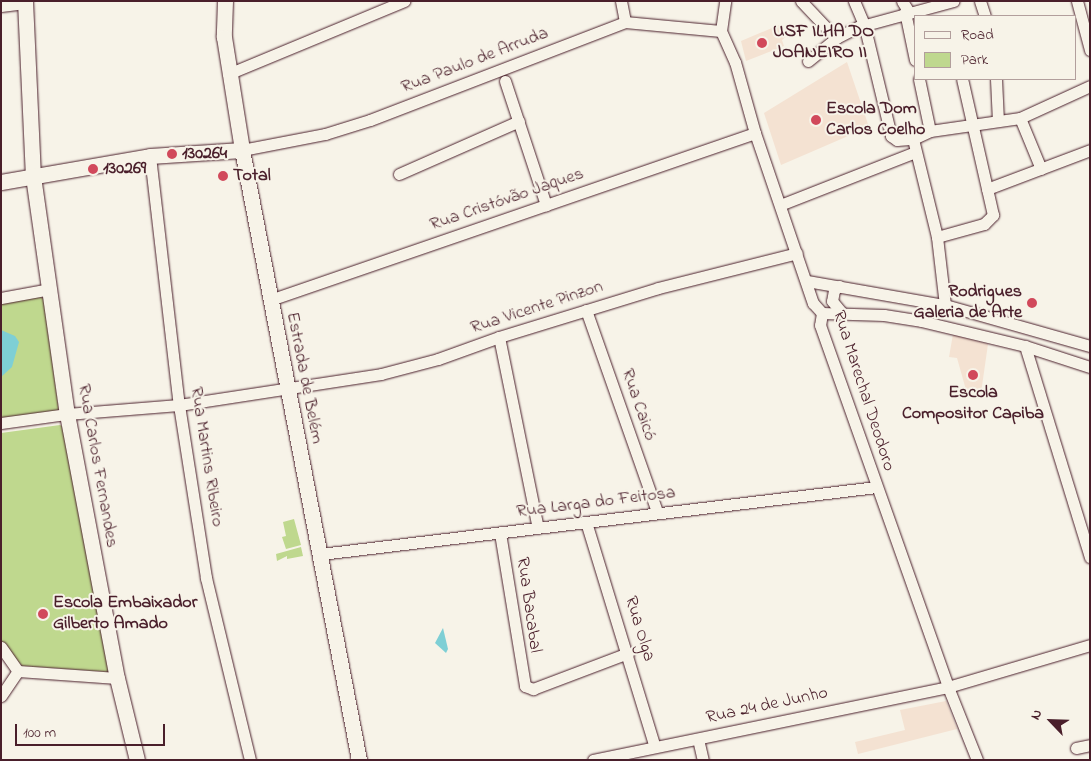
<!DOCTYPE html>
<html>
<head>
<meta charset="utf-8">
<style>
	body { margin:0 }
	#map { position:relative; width:1091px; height:761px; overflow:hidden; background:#f7f3e8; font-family:"Indie Flower",sans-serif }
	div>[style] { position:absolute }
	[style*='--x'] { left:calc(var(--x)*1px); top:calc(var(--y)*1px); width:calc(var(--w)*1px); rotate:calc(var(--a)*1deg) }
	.built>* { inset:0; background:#f4e2d2 }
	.green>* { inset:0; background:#bfd88e }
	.water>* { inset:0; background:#7ecfd5 }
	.roads { filter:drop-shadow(0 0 1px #4a1f2b) drop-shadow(0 0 1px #4a1f2b) }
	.street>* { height:11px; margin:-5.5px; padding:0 5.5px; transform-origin:5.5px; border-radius:5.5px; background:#f7f3e8 }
	.secondary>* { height:15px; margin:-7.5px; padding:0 7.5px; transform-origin:7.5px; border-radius:7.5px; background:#f7f3e8 }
	.dots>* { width:14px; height:14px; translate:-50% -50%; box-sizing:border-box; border:2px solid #f7f3e8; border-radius:50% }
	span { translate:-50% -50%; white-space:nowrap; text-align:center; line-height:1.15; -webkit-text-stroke:4px #f7f3e8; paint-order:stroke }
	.poi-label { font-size:18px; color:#4a1f2b; font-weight:700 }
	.left { translate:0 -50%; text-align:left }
	.right { translate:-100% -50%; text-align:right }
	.street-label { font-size:18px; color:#4a1f2b }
	.frame { position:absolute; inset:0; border:2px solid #4a1f2b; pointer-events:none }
	.legend { position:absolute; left:914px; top:15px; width:162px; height:65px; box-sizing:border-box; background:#f7f3e8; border:1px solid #b29e9c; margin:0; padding:6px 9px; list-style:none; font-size:15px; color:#4a1f2b }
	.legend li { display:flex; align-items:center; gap:10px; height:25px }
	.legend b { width:25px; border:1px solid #b29e9c }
	.north { position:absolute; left:1026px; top:696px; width:50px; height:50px; -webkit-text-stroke:4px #f7f3e8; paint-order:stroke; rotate:294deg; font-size:14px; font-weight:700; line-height:20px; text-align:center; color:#4a1f2b }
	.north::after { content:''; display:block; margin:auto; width:18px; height:22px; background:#4a1f2b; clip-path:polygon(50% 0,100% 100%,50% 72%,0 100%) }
	.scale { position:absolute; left:15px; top:724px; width:150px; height:22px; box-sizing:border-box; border:2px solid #4a1f2b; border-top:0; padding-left:6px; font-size:15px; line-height:18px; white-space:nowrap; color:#4a1f2b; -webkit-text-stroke:4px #f7f3e8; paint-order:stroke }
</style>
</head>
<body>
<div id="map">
	<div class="built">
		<i style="clip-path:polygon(779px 25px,788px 35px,782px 40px,784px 46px,746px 61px,741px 41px)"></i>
		<i style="clip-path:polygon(847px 62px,869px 127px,781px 165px,764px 113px)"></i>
		<i style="clip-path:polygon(953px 334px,988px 344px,981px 393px,968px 397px,957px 358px,949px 357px)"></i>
		<i style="clip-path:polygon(946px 701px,957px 729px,858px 754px,855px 742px,905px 730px,900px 710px)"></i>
	</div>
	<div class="green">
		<i style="clip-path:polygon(40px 296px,44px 299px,59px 411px,1px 421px,1px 301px)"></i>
		<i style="clip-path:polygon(60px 425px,64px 427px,110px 667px,108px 672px,22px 666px,1px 642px,1px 433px)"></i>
		<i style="clip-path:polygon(294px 519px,301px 545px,286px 549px,282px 537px,286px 536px,283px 522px)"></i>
		<i style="clip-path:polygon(301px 547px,303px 556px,287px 559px,287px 556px,277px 561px,276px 554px)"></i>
	</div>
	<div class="water">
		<i style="clip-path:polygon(1px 330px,15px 336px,19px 342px,12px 367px,1px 377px)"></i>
		<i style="clip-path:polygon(443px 628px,448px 649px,446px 653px,435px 643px)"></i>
	</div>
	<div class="roads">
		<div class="street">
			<i style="--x:621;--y:1;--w:21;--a:79"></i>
			<i style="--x:801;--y:1;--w:51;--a:46.6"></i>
			<i style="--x:854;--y:1;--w:25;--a:67"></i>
			<i style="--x:864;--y:24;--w:115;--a:76.4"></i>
			<i style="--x:891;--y:136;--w:7;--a:34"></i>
			<i style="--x:897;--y:140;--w:16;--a:-4"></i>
			<i style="--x:902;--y:1;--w:13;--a:58"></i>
			<i style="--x:980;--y:1;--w:16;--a:72"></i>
			<i style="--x:1077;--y:1;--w:51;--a:75.1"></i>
			<i style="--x:1;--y:6;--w:24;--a:-7"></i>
			<i style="--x:905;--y:12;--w:49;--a:78.2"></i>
			<i style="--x:721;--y:31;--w:34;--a:66"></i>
			<i style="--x:735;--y:62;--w:74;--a:74.3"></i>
			<i style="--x:755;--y:133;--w:180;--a:71.2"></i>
			<i style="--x:813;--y:303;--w:13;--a:48"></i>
			<i style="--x:721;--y:31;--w:30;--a:-82"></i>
			<i style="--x:808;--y:61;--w:36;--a:-39"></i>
			<i style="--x:836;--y:38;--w:25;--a:-27"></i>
			<i style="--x:858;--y:27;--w:99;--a:-15.2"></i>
			<i style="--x:228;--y:74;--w:191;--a:-22.5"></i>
			<i style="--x:919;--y:79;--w:53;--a:78.1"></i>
			<i style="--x:996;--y:79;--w:42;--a:87.3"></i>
			<i style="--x:505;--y:81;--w:131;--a:71.7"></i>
			<i style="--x:1020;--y:118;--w:55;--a:67.6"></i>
			<i style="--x:913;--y:139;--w:19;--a:-25"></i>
			<i style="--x:930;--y:131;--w:91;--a:-8.2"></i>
			<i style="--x:1020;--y:118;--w:77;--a:-24.6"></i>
			<i style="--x:913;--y:139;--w:101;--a:76.2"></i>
			<i style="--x:937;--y:237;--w:68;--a:83.3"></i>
			<i style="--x:242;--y:150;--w:85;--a:-10.9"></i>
			<i style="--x:325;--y:134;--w:47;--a:-17.3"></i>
			<i style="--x:370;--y:120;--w:273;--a:-21"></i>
			<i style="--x:625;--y:22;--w:96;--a:5.4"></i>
			<i style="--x:150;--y:156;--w:251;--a:83.4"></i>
			<i style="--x:179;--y:405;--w:175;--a:81.1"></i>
			<i style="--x:206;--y:578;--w:187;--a:76.4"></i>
			<i style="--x:399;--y:174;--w:131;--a:-23.8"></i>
			<i style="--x:987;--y:189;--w:110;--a:-20.7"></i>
			<i style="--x:780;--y:205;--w:145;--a:-21.4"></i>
			<i style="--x:937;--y:237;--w:49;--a:-15.5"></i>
			<i style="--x:984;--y:224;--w:13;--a:-45"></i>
			<i style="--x:993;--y:215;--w:139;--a:-102.8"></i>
			<i style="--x:807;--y:281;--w:140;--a:9.9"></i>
			<i style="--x:945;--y:305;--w:151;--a:15.8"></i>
			<i style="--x:839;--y:286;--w:6;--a:141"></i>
			<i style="--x:834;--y:290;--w:11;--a:100"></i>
			<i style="--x:832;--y:301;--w:17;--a:50"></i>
			<i style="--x:1;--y:298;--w:50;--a:-10.4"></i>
			<i style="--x:270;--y:300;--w:513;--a:-19"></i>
			<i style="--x:586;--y:310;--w:214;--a:70.6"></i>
			<i style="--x:822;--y:313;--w:12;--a:99"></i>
			<i style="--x:820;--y:325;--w:384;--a:70.5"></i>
			<i style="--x:948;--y:687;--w:79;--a:68.3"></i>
			<i style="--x:822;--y:313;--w:62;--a:1.8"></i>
			<i style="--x:884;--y:315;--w:37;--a:9"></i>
			<i style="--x:921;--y:321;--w:107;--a:13.5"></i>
			<i style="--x:1025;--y:346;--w:68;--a:17.9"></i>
			<i style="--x:499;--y:337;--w:195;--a:78.5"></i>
			<i style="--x:1025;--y:346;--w:221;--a:72.9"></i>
			<i style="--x:1;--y:423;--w:67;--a:-7.8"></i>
			<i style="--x:67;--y:414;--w:112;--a:-4.6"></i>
			<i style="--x:179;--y:405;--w:204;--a:-8.7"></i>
			<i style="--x:381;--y:374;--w:59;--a:-14.7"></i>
			<i style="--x:438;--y:359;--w:65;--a:-19.8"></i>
			<i style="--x:499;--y:337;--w:166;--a:-17.1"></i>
			<i style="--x:658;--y:288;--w:143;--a:-14.1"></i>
			<i style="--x:586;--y:522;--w:235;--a:73"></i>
			<i style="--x:500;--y:533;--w:155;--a:80.7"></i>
			<i style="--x:525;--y:686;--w:9;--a:21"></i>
			<i style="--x:533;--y:689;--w:102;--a:-20.8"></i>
			<i style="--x:321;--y:554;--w:559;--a:-6.88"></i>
			<i style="--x:1;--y:647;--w:29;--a:55"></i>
			<i style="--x:18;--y:671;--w:99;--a:4"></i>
			<i style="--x:1;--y:696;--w:30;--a:-56"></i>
			<i style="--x:698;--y:739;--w:22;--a:77"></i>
			<i style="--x:1076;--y:748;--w:14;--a:-12"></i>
			<i style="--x:593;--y:760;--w:362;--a:-11.6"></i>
			<i style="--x:948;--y:687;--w:148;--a:-16.5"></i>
		</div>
		<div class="secondary">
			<i style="--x:25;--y:1;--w:175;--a:87.4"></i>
			<i style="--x:33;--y:176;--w:240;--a:81.9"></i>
			<i style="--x:67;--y:414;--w:269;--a:79.3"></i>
			<i style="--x:117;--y:678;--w:84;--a:76.3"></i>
			<i style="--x:225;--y:1;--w:36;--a:92"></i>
			<i style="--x:224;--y:37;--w:114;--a:80.9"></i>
			<i style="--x:242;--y:150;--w:621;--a:79.14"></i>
			<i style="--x:1;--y:182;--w:151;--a:-9.9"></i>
			<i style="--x:150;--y:156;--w:92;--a:-3.7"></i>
		</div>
	</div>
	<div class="dots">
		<i style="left:762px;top:43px;background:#d1495b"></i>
		<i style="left:816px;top:120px;background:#d1495b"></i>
		<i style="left:172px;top:154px;background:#d1495b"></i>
		<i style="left:93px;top:169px;background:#d1495b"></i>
		<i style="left:223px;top:176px;background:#d1495b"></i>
		<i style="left:1032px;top:303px;background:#d1495b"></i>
		<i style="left:973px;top:375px;background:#d1495b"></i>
		<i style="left:43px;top:614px;background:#d1495b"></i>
	</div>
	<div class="poi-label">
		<span class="left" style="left:773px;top:43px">USF ILHA DO<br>JOANEIRO II</span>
		<span class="left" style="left:826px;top:120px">Escola Dom<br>Carlos Coelho</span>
		<span class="left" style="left:182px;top:154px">130264</span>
		<span class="left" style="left:103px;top:169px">130269</span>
		<span class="left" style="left:233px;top:176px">Total</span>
		<span class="right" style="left:1022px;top:303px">Rodrigues<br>Galeria de Arte</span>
		<span style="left:973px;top:404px">Escola<br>Compositor Capiba</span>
		<span class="left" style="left:53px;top:614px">Escola Embaixador<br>Gilberto Amado</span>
	</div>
	<div class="street-label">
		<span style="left:475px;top:61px;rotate:-21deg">Rua Paulo de Arruda</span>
		<span style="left:507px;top:200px;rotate:-19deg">Rua Cristóvão Jaques</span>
		<span style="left:537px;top:308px;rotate:-18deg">Rua Vicente Pinzon</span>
		<span style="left:304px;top:378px;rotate:79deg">Estrada de Belém</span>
		<span style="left:863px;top:391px;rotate:72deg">Rua Marechal Deodoro</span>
		<span style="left:638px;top:405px;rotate:71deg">Rua Caicó</span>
		<span style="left:206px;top:457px;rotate:81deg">Rua Martins Ribeiro</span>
		<span style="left:97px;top:466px;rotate:80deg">Rua Carlos Fernandes</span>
		<span style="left:596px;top:503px;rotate:-7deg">Rua Larga do Feitosa</span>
		<span style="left:528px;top:605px;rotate:82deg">Rua Bacabal</span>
		<span style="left:639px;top:629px;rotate:73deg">Rua Olga</span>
		<span style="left:767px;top:706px;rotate:-12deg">Rua 24 de Junho</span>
	</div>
	<div class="frame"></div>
	<ul class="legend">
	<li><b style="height:6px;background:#f7f3e8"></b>Road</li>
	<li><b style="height:14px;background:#bfd88e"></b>Park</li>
	</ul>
	<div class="north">N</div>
	<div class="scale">100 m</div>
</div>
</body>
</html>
